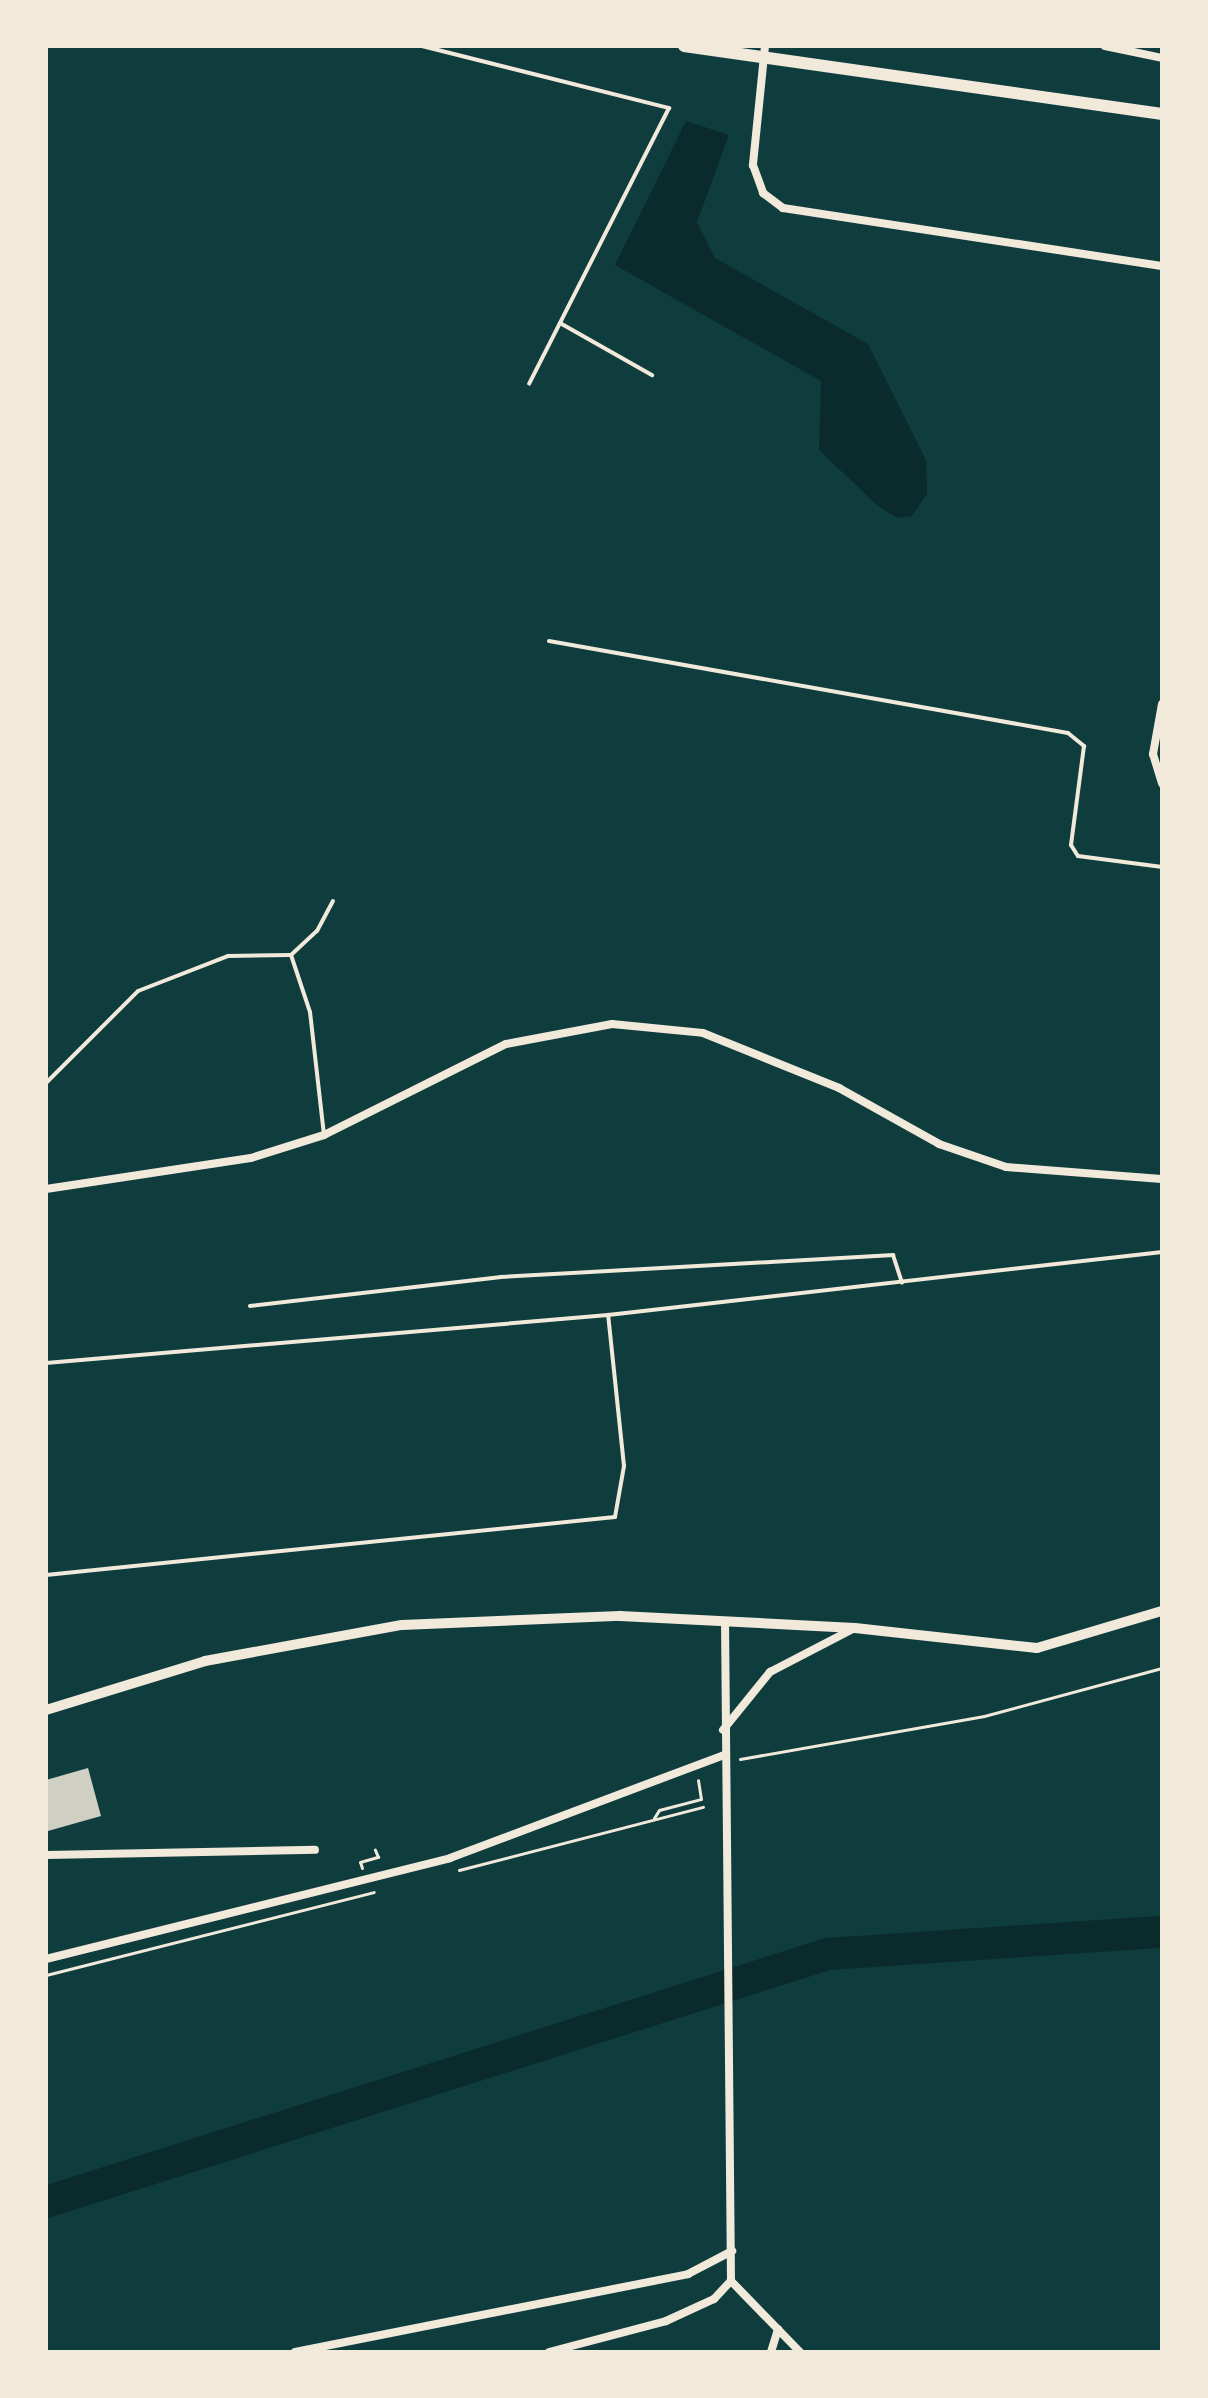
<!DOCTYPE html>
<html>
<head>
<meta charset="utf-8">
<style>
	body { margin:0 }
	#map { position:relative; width:1208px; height:2398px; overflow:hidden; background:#0f3d3e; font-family:Overpass,sans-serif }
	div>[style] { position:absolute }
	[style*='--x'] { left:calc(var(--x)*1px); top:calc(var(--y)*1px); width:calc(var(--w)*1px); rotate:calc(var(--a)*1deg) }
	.water>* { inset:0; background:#0a2a2b }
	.river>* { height:32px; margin:-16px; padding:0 16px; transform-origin:16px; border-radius:16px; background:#0a2a2b }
	.building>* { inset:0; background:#cfcfc3 }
	.path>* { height:3px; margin:-1.5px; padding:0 1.5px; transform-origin:1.5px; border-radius:1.5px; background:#f1e9da }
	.service>* { height:4px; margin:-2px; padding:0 2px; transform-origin:2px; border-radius:2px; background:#f1e9da }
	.minor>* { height:8px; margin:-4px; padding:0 4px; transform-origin:4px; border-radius:4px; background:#f1e9da }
	.tertiary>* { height:10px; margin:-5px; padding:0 5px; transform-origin:5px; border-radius:5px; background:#f1e9da }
	.secondary>* { height:12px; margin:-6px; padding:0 6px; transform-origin:6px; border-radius:6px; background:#f1e9da }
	span { translate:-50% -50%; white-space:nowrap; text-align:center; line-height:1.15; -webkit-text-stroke:6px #f1e9da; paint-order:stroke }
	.frame { position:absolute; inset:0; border:48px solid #f1e9da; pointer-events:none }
</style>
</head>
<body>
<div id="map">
	<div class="water">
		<i style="clip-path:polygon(686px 121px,729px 135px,697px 222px,715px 258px,868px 344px,926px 460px,927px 494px,912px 516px,897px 518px,878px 506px,819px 450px,821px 381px,615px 265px)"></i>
	</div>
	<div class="river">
		<i style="--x:46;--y:2202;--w:820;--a:-17.6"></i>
		<i style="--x:828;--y:1954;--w:335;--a:-3.8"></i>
	</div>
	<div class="building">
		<i style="clip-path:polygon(88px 1768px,101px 1816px,48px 1831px,46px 1780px)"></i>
	</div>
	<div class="path">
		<i style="--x:740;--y:1759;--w:248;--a:-10"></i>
		<i style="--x:984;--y:1716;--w:184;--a:-15.1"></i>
		<i style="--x:654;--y:1818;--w:9;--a:-58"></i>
		<i style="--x:659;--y:1810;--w:43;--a:-14.7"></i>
		<i style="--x:701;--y:1799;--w:19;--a:-99"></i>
		<i style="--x:362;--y:1868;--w:6;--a:-108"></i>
		<i style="--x:360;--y:1862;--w:19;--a:-16"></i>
		<i style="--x:378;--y:1857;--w:8;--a:-113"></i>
		<i style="--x:459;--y:1870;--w:252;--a:-14.5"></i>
		<i style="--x:46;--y:1975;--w:338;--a:-14.2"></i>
	</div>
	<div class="service">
		<i style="--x:422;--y:46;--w:255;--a:14.1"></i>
		<i style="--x:669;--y:108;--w:309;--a:116.9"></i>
		<i style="--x:560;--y:323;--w:106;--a:29.5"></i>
		<i style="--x:549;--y:641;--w:527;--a:10.05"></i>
		<i style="--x:1068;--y:733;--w:21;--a:39"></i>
		<i style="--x:1084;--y:746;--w:100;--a:97.5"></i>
		<i style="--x:1071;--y:845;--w:13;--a:58"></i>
		<i style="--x:1078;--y:856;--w:85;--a:7.5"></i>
		<i style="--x:291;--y:955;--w:35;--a:-43"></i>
		<i style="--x:317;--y:931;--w:34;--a:-62"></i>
		<i style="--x:46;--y:1083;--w:130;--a:-45"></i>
		<i style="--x:138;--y:991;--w:97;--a:-21.3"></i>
		<i style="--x:228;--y:956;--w:63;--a:-0.9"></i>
		<i style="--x:291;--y:955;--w:60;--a:71.6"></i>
		<i style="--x:310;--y:1012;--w:123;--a:83.5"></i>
		<i style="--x:250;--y:1306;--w:253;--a:-6.6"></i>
		<i style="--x:501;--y:1277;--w:393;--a:-3.2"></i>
		<i style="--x:893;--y:1255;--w:29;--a:72"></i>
		<i style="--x:46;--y:1363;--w:564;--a:-4.88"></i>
		<i style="--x:608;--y:1315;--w:558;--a:-6.49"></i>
		<i style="--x:46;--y:1575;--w:572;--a:-5.82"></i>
		<i style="--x:615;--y:1517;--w:52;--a:-80"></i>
		<i style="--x:624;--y:1466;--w:152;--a:-96"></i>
	</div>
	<div class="minor">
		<i style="--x:765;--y:46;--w:120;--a:95.8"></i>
		<i style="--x:753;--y:165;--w:30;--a:70"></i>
		<i style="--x:763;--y:193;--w:25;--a:37"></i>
		<i style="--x:783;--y:208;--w:383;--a:8.7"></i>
		<i style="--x:1105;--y:46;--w:58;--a:11.9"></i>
		<i style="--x:1162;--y:704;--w:51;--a:100.2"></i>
		<i style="--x:1153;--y:754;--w:31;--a:73"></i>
		<i style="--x:46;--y:1189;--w:207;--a:-8.6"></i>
		<i style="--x:251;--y:1158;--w:77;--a:-17.5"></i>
		<i style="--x:324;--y:1135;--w:203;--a:-26.6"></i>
		<i style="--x:506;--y:1044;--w:108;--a:-10.7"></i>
		<i style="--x:612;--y:1024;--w:91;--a:5.6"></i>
		<i style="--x:703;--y:1033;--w:147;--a:22"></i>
		<i style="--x:839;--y:1088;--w:115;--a:29.2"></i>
		<i style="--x:939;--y:1144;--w:71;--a:18.9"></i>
		<i style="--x:1006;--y:1167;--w:156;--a:4.4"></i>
		<i style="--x:723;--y:1730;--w:75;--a:-51"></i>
		<i style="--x:770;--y:1672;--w:96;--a:-27.4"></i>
		<i style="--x:46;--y:1855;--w:269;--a:-1.1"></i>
		<i style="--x:46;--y:1959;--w:416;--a:-14"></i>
		<i style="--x:450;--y:1858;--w:293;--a:-20.6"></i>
		<i style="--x:731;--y:2281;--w:99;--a:45.8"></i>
		<i style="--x:295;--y:2352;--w:401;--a:-11.2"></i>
		<i style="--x:688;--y:2274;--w:50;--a:-27.6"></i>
		<i style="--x:549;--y:2352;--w:121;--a:-14.8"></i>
		<i style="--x:666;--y:2321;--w:53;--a:-24.6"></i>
		<i style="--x:714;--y:2299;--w:25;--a:-47"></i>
		<i style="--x:731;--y:2281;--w:660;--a:-90.52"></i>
		<i style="--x:771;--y:2352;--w:24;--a:-73"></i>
	</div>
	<div class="tertiary">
		<i style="--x:46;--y:1710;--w:166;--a:-17.1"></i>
		<i style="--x:205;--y:1661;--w:200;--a:-10.4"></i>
		<i style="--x:402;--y:1625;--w:218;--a:-2.4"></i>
		<i style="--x:620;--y:1616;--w:235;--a:2.9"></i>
		<i style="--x:855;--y:1628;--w:183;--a:6.3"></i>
		<i style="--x:1037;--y:1648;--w:130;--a:-16.5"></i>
	</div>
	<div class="secondary">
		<i style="--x:684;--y:46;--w:483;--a:8.1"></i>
	</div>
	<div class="frame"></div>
</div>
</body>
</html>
